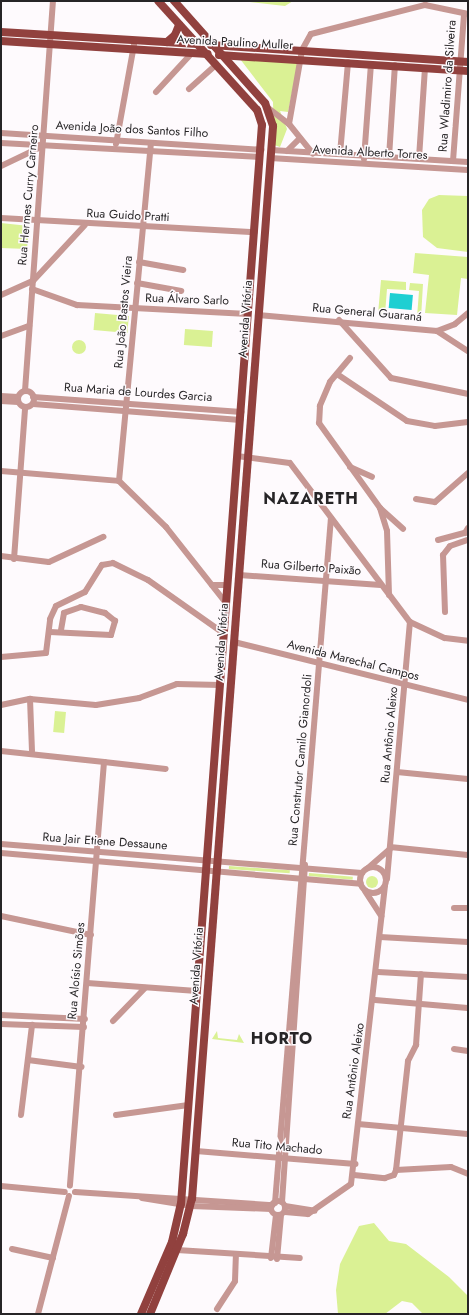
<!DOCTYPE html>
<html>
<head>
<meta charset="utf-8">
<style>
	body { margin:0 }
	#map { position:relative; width:469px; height:1315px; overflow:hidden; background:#fefafd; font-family:Jost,sans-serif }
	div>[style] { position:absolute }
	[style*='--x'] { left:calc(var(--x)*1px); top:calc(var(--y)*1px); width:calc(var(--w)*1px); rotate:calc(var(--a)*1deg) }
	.green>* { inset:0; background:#daf194; transform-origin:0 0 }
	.round { border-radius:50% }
	.water>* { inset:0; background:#1ecfd2; transform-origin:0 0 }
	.minor>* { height:6px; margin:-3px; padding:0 3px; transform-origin:3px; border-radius:3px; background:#c69793 }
	.minor>.ring { margin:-3px; padding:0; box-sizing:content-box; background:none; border:6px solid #c69793; border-radius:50% }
	.major>* { height:8px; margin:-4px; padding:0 4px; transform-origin:4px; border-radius:4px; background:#91413e }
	span { translate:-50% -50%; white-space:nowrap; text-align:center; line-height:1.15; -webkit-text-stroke:3px #fefafd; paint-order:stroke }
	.street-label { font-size:12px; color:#272527 }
	.district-label { font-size:16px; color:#272527; font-weight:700; letter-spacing:1px }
	.frame { position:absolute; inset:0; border:2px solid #272527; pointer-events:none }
</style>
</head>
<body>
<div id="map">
	<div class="green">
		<i style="clip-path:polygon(241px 1px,293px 1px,285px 6px)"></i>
		<i style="clip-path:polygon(240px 59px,298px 63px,288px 112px,280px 111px,287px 129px,280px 147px,274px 145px,273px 102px)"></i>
		<i style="clip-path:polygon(439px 195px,468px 196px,468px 252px,437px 248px,423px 237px,422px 210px,429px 199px)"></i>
		<i style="clip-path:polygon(1px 223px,29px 226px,27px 249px,1px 248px)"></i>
		<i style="clip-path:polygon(415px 253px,468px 257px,468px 279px,461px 278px,457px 315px,425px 313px,429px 275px,413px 273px)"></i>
		<i style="clip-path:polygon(381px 280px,406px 282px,406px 290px,387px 289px,385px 314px,378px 314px)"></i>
		<i style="clip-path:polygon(410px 283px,423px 284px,421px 318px,417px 317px,419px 291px,409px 290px)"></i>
		<i style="left:95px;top:313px;width:34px;height:17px;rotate:5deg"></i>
		<i style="left:185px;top:329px;width:28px;height:16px;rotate:4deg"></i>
		<i class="round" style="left:72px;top:340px;width:14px;height:14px"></i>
		<i style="left:55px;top:711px;width:11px;height:21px;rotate:5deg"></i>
		<i style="left:229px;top:866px;width:61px;height:3px;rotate:4deg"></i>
		<i style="left:309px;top:873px;width:44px;height:3px;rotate:5deg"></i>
		<i class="round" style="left:366px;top:876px;width:12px;height:12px"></i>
		<i style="clip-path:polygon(217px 1031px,218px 1038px,237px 1040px,239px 1034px,244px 1043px,212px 1039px)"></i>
		<i style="clip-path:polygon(374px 1223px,389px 1241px,406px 1244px,449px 1277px,468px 1296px,468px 1314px,423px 1314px,412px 1303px,402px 1301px,385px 1314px,338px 1314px,336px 1290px,340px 1264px,359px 1226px)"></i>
	</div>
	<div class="water">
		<i style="left:390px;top:293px;width:23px;height:15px;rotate:5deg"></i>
	</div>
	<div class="minor">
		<i style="--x:189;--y:89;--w:36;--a:-42"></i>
		<i style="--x:156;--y:92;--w:53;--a:-47.3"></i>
		<i style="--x:267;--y:107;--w:28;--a:38"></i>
		<i style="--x:289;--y:124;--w:38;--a:51"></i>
		<i style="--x:289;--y:124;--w:75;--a:-80"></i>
		<i style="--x:302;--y:50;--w:18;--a:-61"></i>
		<i style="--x:311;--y:34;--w:118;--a:-14.3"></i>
		<i style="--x:425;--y:5;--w:44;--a:11.8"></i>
		<i style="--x:1;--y:133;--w:261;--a:3.7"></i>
		<i style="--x:1;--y:143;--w:259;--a:3.1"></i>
		<i style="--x:116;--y:144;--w:101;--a:-79.7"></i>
		<i style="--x:271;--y:150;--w:197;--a:3.5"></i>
		<i style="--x:287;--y:151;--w:18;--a:-45"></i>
		<i style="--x:340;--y:154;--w:92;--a:-85"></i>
		<i style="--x:389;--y:157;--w:92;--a:-86.3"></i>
		<i style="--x:270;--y:158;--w:198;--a:3.5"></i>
		<i style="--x:419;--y:158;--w:90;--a:-86.2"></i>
		<i style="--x:364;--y:159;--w:95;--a:-85.8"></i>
		<i style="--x:453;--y:161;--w:148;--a:-85.7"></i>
		<i style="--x:1;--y:166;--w:47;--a:-25.5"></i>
		<i style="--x:1;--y:218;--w:254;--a:3.2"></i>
		<i style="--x:139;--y:262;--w:45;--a:10.3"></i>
		<i style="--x:137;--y:283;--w:45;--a:10.3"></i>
		<i style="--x:32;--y:289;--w:48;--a:19.6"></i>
		<i style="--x:77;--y:305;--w:171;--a:3"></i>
		<i style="--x:1;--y:295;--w:35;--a:-24"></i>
		<i style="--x:33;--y:281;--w:76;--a:-47.1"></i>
		<i style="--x:258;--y:315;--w:180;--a:5.1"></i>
		<i style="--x:437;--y:331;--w:19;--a:-21"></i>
		<i style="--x:455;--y:324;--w:17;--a:-40"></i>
		<i style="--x:339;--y:320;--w:78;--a:48.1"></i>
		<i style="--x:391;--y:378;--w:79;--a:11.7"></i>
		<i style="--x:437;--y:331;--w:37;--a:33"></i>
		<i style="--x:1;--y:336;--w:30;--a:-20"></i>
		<i style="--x:350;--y:358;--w:31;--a:130"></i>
		<i style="--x:330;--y:382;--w:26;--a:113"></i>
		<i style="--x:320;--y:406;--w:17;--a:93"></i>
		<i style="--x:319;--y:423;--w:105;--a:54.3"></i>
		<i style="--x:380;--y:508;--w:31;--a:42"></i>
		<i style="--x:337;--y:374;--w:84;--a:33.9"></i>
		<i style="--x:407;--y:421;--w:28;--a:10"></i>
		<i style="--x:435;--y:426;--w:33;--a:-7"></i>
		<i class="ring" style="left:18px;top:391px;width:10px;height:10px"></i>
		<i style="--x:25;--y:391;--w:391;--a:-85.9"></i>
		<i style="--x:1;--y:396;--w:17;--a:3"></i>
		<i style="--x:33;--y:397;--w:209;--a:4.1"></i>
		<i style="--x:1;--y:401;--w:17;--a:3"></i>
		<i style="--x:33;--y:404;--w:208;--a:4.4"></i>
		<i style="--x:237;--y:456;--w:53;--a:7.5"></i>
		<i style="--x:290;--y:463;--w:199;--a:53"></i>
		<i style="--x:410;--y:622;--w:38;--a:25"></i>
		<i style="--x:445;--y:638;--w:23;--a:7"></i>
		<i style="--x:350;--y:467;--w:24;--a:24"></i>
		<i style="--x:1;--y:471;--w:118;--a:4.8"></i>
		<i style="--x:119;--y:481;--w:66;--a:44.4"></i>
		<i style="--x:166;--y:527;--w:97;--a:51.7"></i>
		<i style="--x:119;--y:481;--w:339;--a:-84.6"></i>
		<i style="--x:416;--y:499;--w:19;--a:9"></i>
		<i style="--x:435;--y:502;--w:44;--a:-41.3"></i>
		<i style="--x:380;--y:508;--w:24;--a:73"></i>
		<i style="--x:387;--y:531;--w:64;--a:88.2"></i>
		<i style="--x:438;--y:540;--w:28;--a:-15"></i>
		<i style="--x:465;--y:533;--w:6;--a:-59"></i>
		<i style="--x:1;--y:556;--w:48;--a:7.1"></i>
		<i style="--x:49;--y:562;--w:60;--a:-24.8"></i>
		<i style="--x:14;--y:559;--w:151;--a:-85.8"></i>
		<i style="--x:239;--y:575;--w:142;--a:4"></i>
		<i style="--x:212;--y:585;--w:15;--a:0"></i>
		<i style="--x:445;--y:612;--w:57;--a:-92"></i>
		<i style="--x:443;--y:555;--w:11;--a:-52"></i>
		<i style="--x:450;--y:546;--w:18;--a:-19"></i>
		<i style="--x:50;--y:632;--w:61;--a:2.8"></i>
		<i style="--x:111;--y:635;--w:15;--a:-74"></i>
		<i style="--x:115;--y:621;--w:13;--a:-141"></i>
		<i style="--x:105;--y:613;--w:25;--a:-166"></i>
		<i style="--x:81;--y:607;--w:18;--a:161"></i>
		<i style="--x:64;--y:613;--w:17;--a:100"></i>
		<i style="--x:234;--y:642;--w:241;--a:13.9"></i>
		<i style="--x:1;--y:657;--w:45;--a:-5.1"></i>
		<i style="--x:46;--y:653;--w:34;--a:-83"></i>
		<i style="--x:50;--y:619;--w:14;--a:-65"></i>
		<i style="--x:56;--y:606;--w:32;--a:-26"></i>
		<i style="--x:85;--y:592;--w:32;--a:-58"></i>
		<i style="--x:102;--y:565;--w:11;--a:-10"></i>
		<i style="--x:113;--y:563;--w:39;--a:26"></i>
		<i style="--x:148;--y:580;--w:92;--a:35.2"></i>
		<i style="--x:30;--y:699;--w:52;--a:87.8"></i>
		<i style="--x:1;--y:705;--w:30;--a:-12"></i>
		<i style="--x:30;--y:699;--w:66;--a:5.2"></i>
		<i style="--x:96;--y:705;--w:44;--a:-9.2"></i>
		<i style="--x:139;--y:698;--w:40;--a:-20.2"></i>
		<i style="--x:177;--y:684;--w:43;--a:1.3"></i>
		<i style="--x:1;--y:751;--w:104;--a:6.1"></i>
		<i style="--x:104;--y:762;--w:425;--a:94.6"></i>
		<i style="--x:104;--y:762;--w:62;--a:6.4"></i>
		<i style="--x:397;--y:772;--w:71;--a:5.6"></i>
		<i style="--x:1;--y:844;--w:362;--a:4.6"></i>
		<i style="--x:390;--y:847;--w:78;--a:5.9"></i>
		<i style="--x:1;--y:853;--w:361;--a:4.9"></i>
		<i class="ring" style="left:360px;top:867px;width:20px;height:20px"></i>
		<i style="--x:368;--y:868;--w:29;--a:-41"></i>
		<i style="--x:387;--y:879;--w:258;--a:-84.9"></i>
		<i style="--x:365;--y:891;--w:30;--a:57"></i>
		<i style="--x:454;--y:908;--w:14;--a:0"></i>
		<i style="--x:1;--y:916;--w:92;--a:11.9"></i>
		<i style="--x:380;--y:937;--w:88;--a:3.3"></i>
		<i style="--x:378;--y:972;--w:90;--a:3.2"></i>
		<i style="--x:87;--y:983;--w:110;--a:4.2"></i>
		<i style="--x:375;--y:1000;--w:93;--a:4.9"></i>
		<i style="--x:1;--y:1015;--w:84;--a:2.7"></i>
		<i style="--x:113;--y:1021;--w:46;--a:-45.9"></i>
		<i style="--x:1;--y:1024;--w:83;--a:2.1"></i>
		<i style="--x:454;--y:1049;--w:14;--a:8"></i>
		<i style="--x:28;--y:1060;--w:54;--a:7.4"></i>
		<i style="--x:21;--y:1115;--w:91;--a:-83"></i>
		<i style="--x:116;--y:1115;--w:73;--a:-7.9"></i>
		<i style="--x:358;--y:1124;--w:110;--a:5.2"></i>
		<i style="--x:196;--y:1151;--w:160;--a:4.7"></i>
		<i style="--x:396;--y:1170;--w:55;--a:-3.1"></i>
		<i style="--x:451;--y:1167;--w:18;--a:22"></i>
		<i style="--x:354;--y:1175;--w:31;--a:6"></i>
		<i style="--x:385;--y:1178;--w:9;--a:-18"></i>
		<i style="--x:394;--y:1175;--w:5;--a:-68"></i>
		<i style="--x:396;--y:1170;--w:110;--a:-83.7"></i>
		<i style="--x:408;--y:1061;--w:18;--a:-63"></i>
		<i style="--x:416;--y:1045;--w:71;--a:-86"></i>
		<i style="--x:1;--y:1186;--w:64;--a:5.4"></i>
		<i style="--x:75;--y:1192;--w:198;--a:3.8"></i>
		<i style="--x:142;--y:1198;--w:50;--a:9.3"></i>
		<i style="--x:191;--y:1206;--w:80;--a:2.1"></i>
		<i class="ring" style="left:271px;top:1201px;width:8px;height:8px"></i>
		<i style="--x:282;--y:1202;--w:338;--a:-86.1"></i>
		<i style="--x:275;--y:1203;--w:687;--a:-85.33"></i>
		<i style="--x:285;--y:1206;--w:30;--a:9"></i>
		<i style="--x:285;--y:1212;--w:23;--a:5"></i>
		<i style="--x:308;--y:1214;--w:52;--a:-34.9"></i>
		<i style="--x:351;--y:1184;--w:300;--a:-83.5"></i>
		<i style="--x:12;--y:1249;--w:42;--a:12.4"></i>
		<i style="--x:177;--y:1250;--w:123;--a:3.7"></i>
		<i style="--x:271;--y:1258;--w:43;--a:-83.4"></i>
		<i style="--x:277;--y:1259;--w:44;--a:-84.8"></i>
		<i style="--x:217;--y:1309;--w:33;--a:-57"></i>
		<i style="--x:235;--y:1281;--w:26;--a:-88"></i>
		<i style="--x:38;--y:1314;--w:122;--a:-75.3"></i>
	</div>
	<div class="major">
		<i style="--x:1;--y:32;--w:197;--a:3.5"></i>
		<i style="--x:1;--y:41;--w:207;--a:3.6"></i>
		<i style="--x:167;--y:42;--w:11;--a:-41"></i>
		<i style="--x:175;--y:35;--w:11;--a:-68"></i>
		<i style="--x:211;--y:45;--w:258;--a:3.8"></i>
		<i style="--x:219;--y:55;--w:250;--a:3.7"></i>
		<i style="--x:141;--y:1314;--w:78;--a:-66.7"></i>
		<i style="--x:172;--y:1242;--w:39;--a:-77"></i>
		<i style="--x:181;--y:1204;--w:1082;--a:-85.71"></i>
		<i style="--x:262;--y:125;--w:16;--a:-108"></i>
		<i style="--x:257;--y:110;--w:147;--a:-132.2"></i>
		<i style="--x:150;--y:1314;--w:87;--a:-67.6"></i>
		<i style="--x:183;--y:1234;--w:36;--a:-76"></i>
		<i style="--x:192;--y:1199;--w:1076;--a:-85.68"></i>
		<i style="--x:273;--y:126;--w:24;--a:-109"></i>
		<i style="--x:265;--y:103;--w:137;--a:-131.7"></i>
	</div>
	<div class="street-label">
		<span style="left:235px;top:43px;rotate:3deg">Avenida Paulino Muller</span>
		<span style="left:448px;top:86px;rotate:-86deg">Rua Wladimiro da Silveira</span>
		<span style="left:132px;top:130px;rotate:3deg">Avenida João dos Santos Filho</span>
		<span style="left:370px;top:153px;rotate:3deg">Avenida Alberto Torres</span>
		<span style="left:29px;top:195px;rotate:-85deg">Rua Hermes Curry Carneiro</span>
		<span style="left:128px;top:216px;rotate:3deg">Rua Guido Pratti</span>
		<span style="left:187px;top:300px;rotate:2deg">Rua Álvaro Sarlo</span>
		<span style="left:124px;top:312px;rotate:-85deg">Rua João Bastos Vieira</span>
		<span style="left:367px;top:313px;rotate:5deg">Rua General Guaraná</span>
		<span style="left:246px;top:319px;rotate:-86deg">Avenida Vitória</span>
		<span style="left:138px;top:393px;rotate:4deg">Rua Maria de Lourdes Garcia</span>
		<span style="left:311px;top:568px;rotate:4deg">Rua Gilberto Paixão</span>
		<span style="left:222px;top:642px;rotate:-86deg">Avenida Vitória</span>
		<span style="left:353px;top:661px;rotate:14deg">Avenida Marechal Campos</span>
		<span style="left:390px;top:735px;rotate:-85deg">Rua Antônio Aleixo</span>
		<span style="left:301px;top:760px;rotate:-85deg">Rua Construtor Camilo Gianordoli</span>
		<span style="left:105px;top:842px;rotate:4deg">Rua Jair Etiene Dessaune</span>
		<span style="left:197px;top:966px;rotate:-86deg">Avenida Vitória</span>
		<span style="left:77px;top:971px;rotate:-85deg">Rua Aloísio Simões</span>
		<span style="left:354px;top:1071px;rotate:-82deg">Rua Antônio Aleixo</span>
		<span style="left:277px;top:1147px;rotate:5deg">Rua Tito Machado</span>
	</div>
	<div class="district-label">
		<span style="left:311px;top:499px">NAZARETH</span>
		<span style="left:282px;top:1039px">HORTO</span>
	</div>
	<div class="frame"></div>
</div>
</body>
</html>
